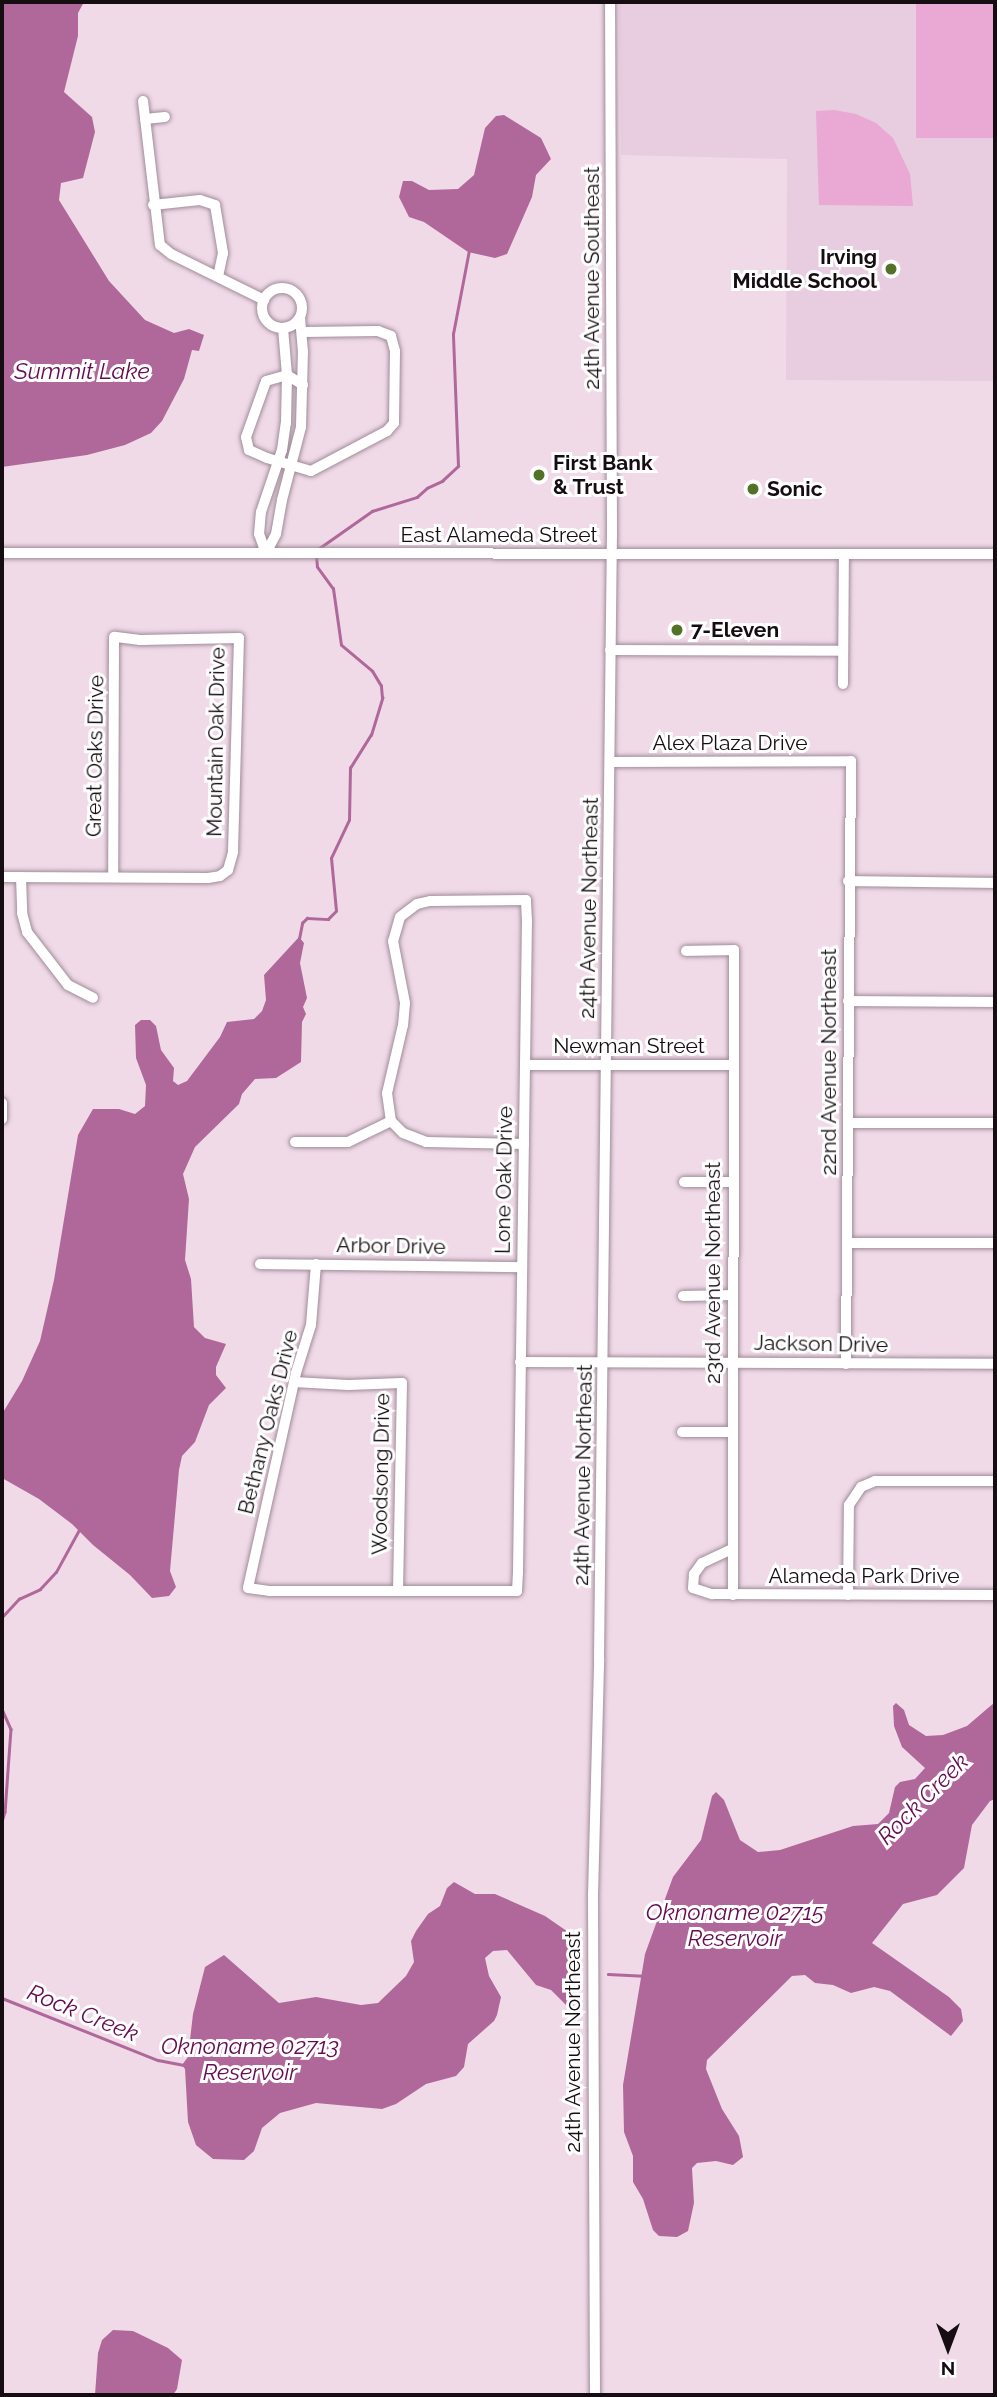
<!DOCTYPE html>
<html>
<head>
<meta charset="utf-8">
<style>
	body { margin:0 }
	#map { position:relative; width:997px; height:2397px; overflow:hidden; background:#f0dae8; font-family:Raleway,sans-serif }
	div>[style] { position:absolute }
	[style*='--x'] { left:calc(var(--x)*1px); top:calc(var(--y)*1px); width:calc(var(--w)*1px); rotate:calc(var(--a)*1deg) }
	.built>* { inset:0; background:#e8ccdf }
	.green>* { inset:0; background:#eaa8d5; transform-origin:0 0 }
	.water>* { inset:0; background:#b0689b }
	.stream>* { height:2.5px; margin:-1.25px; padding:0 1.25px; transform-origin:1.25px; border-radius:1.25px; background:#b0689b }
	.roads { filter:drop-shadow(0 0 2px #a08c99) drop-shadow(0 0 2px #a08c99) }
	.minor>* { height:10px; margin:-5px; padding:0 5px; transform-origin:5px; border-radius:5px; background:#fff }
	.minor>.ring { margin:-5px; padding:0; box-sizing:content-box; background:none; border:10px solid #fff; border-radius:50% }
	.dots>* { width:19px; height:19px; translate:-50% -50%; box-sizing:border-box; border:4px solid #fff; border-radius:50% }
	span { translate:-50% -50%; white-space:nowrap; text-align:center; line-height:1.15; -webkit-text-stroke:6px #fff; paint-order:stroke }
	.poi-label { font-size:21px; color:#150d12; font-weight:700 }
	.right { translate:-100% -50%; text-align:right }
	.left { translate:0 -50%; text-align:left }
	.street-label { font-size:21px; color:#150d12 }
	.water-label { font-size:23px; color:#650a53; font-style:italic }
	.frame { position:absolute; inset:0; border:4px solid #150d12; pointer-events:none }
	.north { position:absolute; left:913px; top:2313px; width:70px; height:70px; -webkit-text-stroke:5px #fff; paint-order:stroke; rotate:180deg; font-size:19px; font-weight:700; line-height:28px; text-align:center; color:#150d12 }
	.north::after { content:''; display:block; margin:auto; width:24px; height:32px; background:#150d12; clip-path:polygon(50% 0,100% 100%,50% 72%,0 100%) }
</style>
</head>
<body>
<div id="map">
	<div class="built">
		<i style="clip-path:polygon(787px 2px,995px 2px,995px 381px,786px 380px,787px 159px,621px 155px,619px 4px)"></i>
	</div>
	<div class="green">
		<i style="left:916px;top:2px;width:79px;height:136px"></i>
		<i style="clip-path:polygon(834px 110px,856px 114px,876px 123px,893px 138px,910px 174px,913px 206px,819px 205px,816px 111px)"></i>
	</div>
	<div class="water">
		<i style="clip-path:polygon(2px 2px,84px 2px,78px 13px,78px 36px,64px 92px,92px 117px,95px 132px,83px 178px,61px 183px,59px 200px,109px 281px,145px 320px,174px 333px,189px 329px,204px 335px,199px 351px,192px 350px,184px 379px,162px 421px,151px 433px,125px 445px,87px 455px,2px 467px)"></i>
		<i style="clip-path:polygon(504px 115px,541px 138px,551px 159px,536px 175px,532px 197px,507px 254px,495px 258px,468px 252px,424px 222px,409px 217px,399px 197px,403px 181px,412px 181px,429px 190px,458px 189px,474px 175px,485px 128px,496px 116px)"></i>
		<i style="clip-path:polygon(299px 937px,304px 943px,300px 963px,307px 998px,303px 1007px,306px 1014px,302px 1022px,301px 1062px,276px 1078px,255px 1079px,242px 1094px,239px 1104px,195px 1147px,183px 1174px,189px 1199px,185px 1260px,191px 1279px,194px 1327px,205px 1338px,226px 1344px,216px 1367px,216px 1375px,226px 1388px,209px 1405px,195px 1442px,182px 1456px,179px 1470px,170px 1571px,176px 1587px,169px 1596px,152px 1598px,130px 1575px,93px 1545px,72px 1524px,39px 1499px,2px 1478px,2px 1414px,22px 1381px,40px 1341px,54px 1280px,78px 1135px,93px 1109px,119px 1109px,135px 1114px,145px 1106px,146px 1085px,136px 1058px,135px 1025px,141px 1020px,150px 1020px,156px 1026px,161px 1050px,174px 1068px,173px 1081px,178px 1085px,187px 1081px,220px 1037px,227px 1022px,254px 1019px,262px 1011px,266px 1000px,264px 975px)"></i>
		<i style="clip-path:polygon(995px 1702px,995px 1799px,990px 1801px,972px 1825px,964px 1868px,937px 1895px,903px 1904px,872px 1943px,949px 1997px,961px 2009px,963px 2021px,951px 2036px,890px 1991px,874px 1987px,851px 1993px,833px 1985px,815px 1983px,805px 1975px,792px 1976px,707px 2060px,706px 2069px,722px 2109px,739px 2136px,743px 2157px,733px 2165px,716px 2161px,697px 2163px,692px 2168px,694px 2203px,688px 2231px,677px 2237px,659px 2236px,653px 2230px,643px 2199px,633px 2182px,633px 2156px,624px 2132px,623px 2085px,645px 1954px,673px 1877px,701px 1840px,712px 1796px,716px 1792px,724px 1800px,740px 1840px,758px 1852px,780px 1850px,853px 1826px,878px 1824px,889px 1813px,895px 1787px,900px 1782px,915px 1779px,925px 1768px,902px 1747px,894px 1726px,893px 1706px,896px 1703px,904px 1710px,909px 1725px,926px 1736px,943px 1735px,967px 1726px)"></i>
		<i style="clip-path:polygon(454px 1882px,475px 1894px,495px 1894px,545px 1916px,574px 1936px,574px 2006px,571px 2010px,551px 1990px,536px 1985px,507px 1950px,493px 1951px,485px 1958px,489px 1976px,501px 1997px,497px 2015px,494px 2021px,468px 2044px,464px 2067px,456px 2076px,426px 2084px,396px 2104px,382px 2109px,316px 2103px,280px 2113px,262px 2128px,254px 2151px,244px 2160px,213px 2159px,196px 2145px,188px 2122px,185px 2069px,182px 2065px,188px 2057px,193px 2014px,205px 1967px,224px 1955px,279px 2003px,316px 1997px,361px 2005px,378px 2003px,406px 1976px,414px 1962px,411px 1941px,416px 1931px,428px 1914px,440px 1906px,447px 1888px)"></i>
		<i style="clip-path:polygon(113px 2330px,133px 2331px,168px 2348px,182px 2360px,177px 2389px,173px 2395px,95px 2395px,98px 2353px,102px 2340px)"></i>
	</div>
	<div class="stream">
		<i style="--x:318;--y:549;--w:66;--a:-35.1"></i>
		<i style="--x:372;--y:511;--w:47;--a:-17.3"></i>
		<i style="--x:417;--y:497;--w:13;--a:-42"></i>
		<i style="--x:427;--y:488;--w:17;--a:-25"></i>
		<i style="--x:442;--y:481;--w:22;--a:-43"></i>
		<i style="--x:458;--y:466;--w:132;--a:-92.2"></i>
		<i style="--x:453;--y:334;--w:86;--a:-79.2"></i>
		<i style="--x:299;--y:939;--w:16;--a:-79"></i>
		<i style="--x:302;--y:923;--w:7;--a:-45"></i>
		<i style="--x:307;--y:918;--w:21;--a:3"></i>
		<i style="--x:328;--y:919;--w:11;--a:-45"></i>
		<i style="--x:336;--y:911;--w:53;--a:-95.4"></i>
		<i style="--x:331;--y:858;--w:42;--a:-64.7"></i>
		<i style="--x:349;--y:820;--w:52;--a:-88.9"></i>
		<i style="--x:350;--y:768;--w:39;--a:-58"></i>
		<i style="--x:371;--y:735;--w:39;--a:-73"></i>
		<i style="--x:382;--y:698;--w:12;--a:-95"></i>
		<i style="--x:381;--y:686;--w:17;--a:-121"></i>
		<i style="--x:372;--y:671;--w:40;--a:-140"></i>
		<i style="--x:341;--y:645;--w:57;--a:-98.1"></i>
		<i style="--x:333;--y:589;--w:27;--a:-126"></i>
		<i style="--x:317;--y:567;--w:12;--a:-95"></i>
		<i style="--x:2;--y:1617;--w:25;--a:-47"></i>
		<i style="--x:19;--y:1599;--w:23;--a:-25"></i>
		<i style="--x:40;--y:1589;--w:23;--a:-47"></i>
		<i style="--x:56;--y:1572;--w:48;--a:-61.3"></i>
		<i style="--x:2;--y:1709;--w:22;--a:66"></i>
		<i style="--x:11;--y:1729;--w:83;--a:94.1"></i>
		<i style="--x:5;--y:1812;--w:10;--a:107"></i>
		<i style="--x:608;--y:1974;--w:35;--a:3"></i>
		<i style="--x:2;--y:1998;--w:168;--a:21.7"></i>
		<i style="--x:158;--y:2060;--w:26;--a:11"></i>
	</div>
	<div class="roads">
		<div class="minor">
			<i style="--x:143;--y:101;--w:145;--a:83.3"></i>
			<i style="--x:160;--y:245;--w:14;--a:39"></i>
			<i style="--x:171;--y:254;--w:104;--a:26.3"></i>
			<i style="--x:145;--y:119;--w:20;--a:-6"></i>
			<i style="--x:153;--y:205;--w:47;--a:-6.1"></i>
			<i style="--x:200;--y:200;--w:16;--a:18"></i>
			<i style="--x:215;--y:205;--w:49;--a:80.5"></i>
			<i style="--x:223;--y:253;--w:24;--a:102"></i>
			<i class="ring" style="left:262px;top:288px;width:30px;height:30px"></i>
			<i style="--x:302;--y:332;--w:76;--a:-0.8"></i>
			<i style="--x:378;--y:331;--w:14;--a:21"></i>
			<i style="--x:391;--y:336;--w:16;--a:75"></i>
			<i style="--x:395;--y:351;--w:72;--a:90.8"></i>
			<i style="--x:394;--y:423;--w:11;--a:131"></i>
			<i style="--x:387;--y:431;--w:86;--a:152.2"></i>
			<i style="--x:311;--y:471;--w:46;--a:-163.5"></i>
			<i style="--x:267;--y:458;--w:20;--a:-156"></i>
			<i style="--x:249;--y:450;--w:13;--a:-103"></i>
			<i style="--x:246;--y:437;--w:59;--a:-70.3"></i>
			<i style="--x:266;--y:381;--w:22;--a:-16"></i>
			<i style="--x:287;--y:375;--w:19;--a:32"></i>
			<i style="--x:2;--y:553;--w:993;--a:0.06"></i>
			<i style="--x:266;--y:553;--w:21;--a:-62"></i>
			<i style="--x:276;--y:534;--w:35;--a:-80"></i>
			<i style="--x:282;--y:500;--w:75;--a:-75.4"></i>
			<i style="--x:301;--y:427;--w:75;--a:-88.5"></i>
			<i style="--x:303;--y:352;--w:34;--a:-95"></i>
			<i style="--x:266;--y:553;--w:20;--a:-110"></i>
			<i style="--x:259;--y:534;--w:22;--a:-85"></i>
			<i style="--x:261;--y:512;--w:65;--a:-71.3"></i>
			<i style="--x:282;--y:450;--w:27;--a:-82"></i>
			<i style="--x:286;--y:423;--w:48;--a:-88.8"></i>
			<i style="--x:287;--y:375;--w:47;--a:-94.9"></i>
			<i style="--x:610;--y:650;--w:231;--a:0.2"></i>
			<i style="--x:843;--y:684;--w:130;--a:-89.6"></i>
			<i style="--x:610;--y:762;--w:241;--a:-0.2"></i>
			<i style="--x:851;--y:761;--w:603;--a:90.48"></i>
			<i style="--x:2;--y:877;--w:206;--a:0.3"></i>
			<i style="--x:208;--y:878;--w:12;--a:-9"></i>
			<i style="--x:220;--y:876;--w:10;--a:-37"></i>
			<i style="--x:228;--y:870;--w:19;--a:-74"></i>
			<i style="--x:233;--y:852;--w:214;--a:-88.4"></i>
			<i style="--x:239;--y:638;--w:99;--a:178.8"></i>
			<i style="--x:140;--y:640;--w:26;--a:-173"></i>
			<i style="--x:114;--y:637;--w:240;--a:90.2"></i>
			<i style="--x:21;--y:877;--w:36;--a:88"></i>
			<i style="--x:22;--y:913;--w:20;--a:75"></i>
			<i style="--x:27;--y:932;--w:67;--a:52.3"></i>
			<i style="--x:68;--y:985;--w:28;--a:27"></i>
			<i style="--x:848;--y:881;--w:147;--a:0.8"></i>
			<i style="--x:686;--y:951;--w:48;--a:-1.2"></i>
			<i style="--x:734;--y:950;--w:645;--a:90.09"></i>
			<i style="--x:848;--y:1001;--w:147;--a:0.4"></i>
			<i style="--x:525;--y:1065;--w:208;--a:0"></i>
			<i style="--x:2;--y:1103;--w:16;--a:90"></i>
			<i style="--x:848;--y:1123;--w:147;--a:0"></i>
			<i style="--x:295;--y:1142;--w:53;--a:0"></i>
			<i style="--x:348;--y:1142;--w:48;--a:-26"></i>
			<i style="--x:684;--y:1182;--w:49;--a:0"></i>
			<i style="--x:848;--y:1243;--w:147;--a:0"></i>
			<i style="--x:260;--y:1264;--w:262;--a:0.7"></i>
			<i style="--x:316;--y:1264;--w:61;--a:94.7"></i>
			<i style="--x:311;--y:1325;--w:50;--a:107.4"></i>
			<i style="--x:296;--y:1373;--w:220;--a:102.6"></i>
			<i style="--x:248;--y:1588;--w:21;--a:8"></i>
			<i style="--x:269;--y:1591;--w:248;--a:0"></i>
			<i style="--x:517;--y:1591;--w:19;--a:-87"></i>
			<i style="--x:518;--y:1572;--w:651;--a:-89.21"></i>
			<i style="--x:527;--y:921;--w:21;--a:-93"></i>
			<i style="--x:526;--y:900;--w:96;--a:179.4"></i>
			<i style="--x:430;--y:901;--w:13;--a:167"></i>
			<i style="--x:417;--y:904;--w:21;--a:143"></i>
			<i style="--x:400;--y:917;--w:25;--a:106"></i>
			<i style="--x:393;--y:941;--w:63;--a:79"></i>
			<i style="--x:405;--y:1003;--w:22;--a:95"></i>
			<i style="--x:403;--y:1025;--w:70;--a:103.2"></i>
			<i style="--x:387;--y:1093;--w:28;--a:82"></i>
			<i style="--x:391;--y:1121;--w:17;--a:45"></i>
			<i style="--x:403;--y:1133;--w:25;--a:21"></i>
			<i style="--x:426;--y:1142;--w:98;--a:1.2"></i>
			<i style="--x:683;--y:1296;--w:50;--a:-1.1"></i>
			<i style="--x:520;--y:1362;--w:475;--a:0.2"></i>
			<i style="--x:294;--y:1382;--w:54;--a:3.2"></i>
			<i style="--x:348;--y:1385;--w:54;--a:-2.1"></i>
			<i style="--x:402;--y:1383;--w:208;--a:91.1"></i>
			<i style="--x:682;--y:1432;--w:50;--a:0"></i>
			<i style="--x:732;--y:1549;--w:33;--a:155"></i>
			<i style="--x:702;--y:1563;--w:14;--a:126"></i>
			<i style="--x:694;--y:1574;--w:14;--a:94"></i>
			<i style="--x:693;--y:1588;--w:20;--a:18"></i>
			<i style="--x:712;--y:1594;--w:283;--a:0.2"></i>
			<i style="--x:848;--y:1595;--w:90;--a:-89.4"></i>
			<i style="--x:849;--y:1505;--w:22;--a:-56"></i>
			<i style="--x:861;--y:1487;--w:15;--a:-23"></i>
			<i style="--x:875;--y:1481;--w:120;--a:0"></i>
			<i style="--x:595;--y:2395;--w:500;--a:-90.23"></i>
			<i style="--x:593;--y:1895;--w:237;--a:-88.5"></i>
			<i style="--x:599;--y:1658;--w:1123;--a:-89.34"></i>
			<i style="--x:612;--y:535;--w:533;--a:-90.21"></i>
		</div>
	</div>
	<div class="dots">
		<i style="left:891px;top:269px;background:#537127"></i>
		<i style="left:539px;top:475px;background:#537127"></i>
		<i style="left:753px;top:489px;background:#537127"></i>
		<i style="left:677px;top:630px;background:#537127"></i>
	</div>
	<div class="poi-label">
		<span class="right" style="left:877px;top:269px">Irving<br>Middle School</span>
		<span class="left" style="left:553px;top:475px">First Bank<br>&amp; Trust</span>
		<span class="left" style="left:767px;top:489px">Sonic</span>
		<span class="left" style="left:691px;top:630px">7-Eleven</span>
	</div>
	<div class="street-label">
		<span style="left:592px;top:278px;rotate:-90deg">24th Avenue Southeast</span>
		<span style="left:499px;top:535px">East Alameda Street</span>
		<span style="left:216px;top:742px;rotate:-89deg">Mountain Oak Drive</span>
		<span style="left:730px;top:743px">Alex Plaza Drive</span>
		<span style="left:95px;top:756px;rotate:-89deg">Great Oaks Drive</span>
		<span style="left:589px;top:908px;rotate:-89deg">24th Avenue Northeast</span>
		<span style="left:629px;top:1046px">Newman Street</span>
		<span style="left:829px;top:1062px;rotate:-90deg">22nd Avenue Northeast</span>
		<span style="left:504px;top:1180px;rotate:-89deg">Lone Oak Drive</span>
		<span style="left:391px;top:1246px;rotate:1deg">Arbor Drive</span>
		<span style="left:713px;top:1273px;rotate:-90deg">23rd Avenue Northeast</span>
		<span style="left:821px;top:1344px;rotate:1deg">Jackson Drive</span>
		<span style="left:268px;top:1422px;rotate:-76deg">Bethany Oaks Drive</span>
		<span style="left:381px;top:1474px;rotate:-89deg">Woodsong Drive</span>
		<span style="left:583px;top:1475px;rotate:-89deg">24th Avenue Northeast</span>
		<span style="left:864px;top:1576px">Alameda Park Drive</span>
		<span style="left:573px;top:2042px;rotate:-90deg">24th Avenue Northeast</span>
	</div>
	<div class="water-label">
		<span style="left:82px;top:371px">Summit Lake</span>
		<span style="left:923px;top:1799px;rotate:-45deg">Rock Creek</span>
		<span style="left:735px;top:1925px">Oknoname 02715<br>Reservoir</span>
		<span style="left:83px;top:2013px;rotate:22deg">Rock Creek</span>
		<span style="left:250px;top:2059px">Oknoname 02713<br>Reservoir</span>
	</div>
	<div class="frame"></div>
	<div class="north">N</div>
</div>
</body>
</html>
